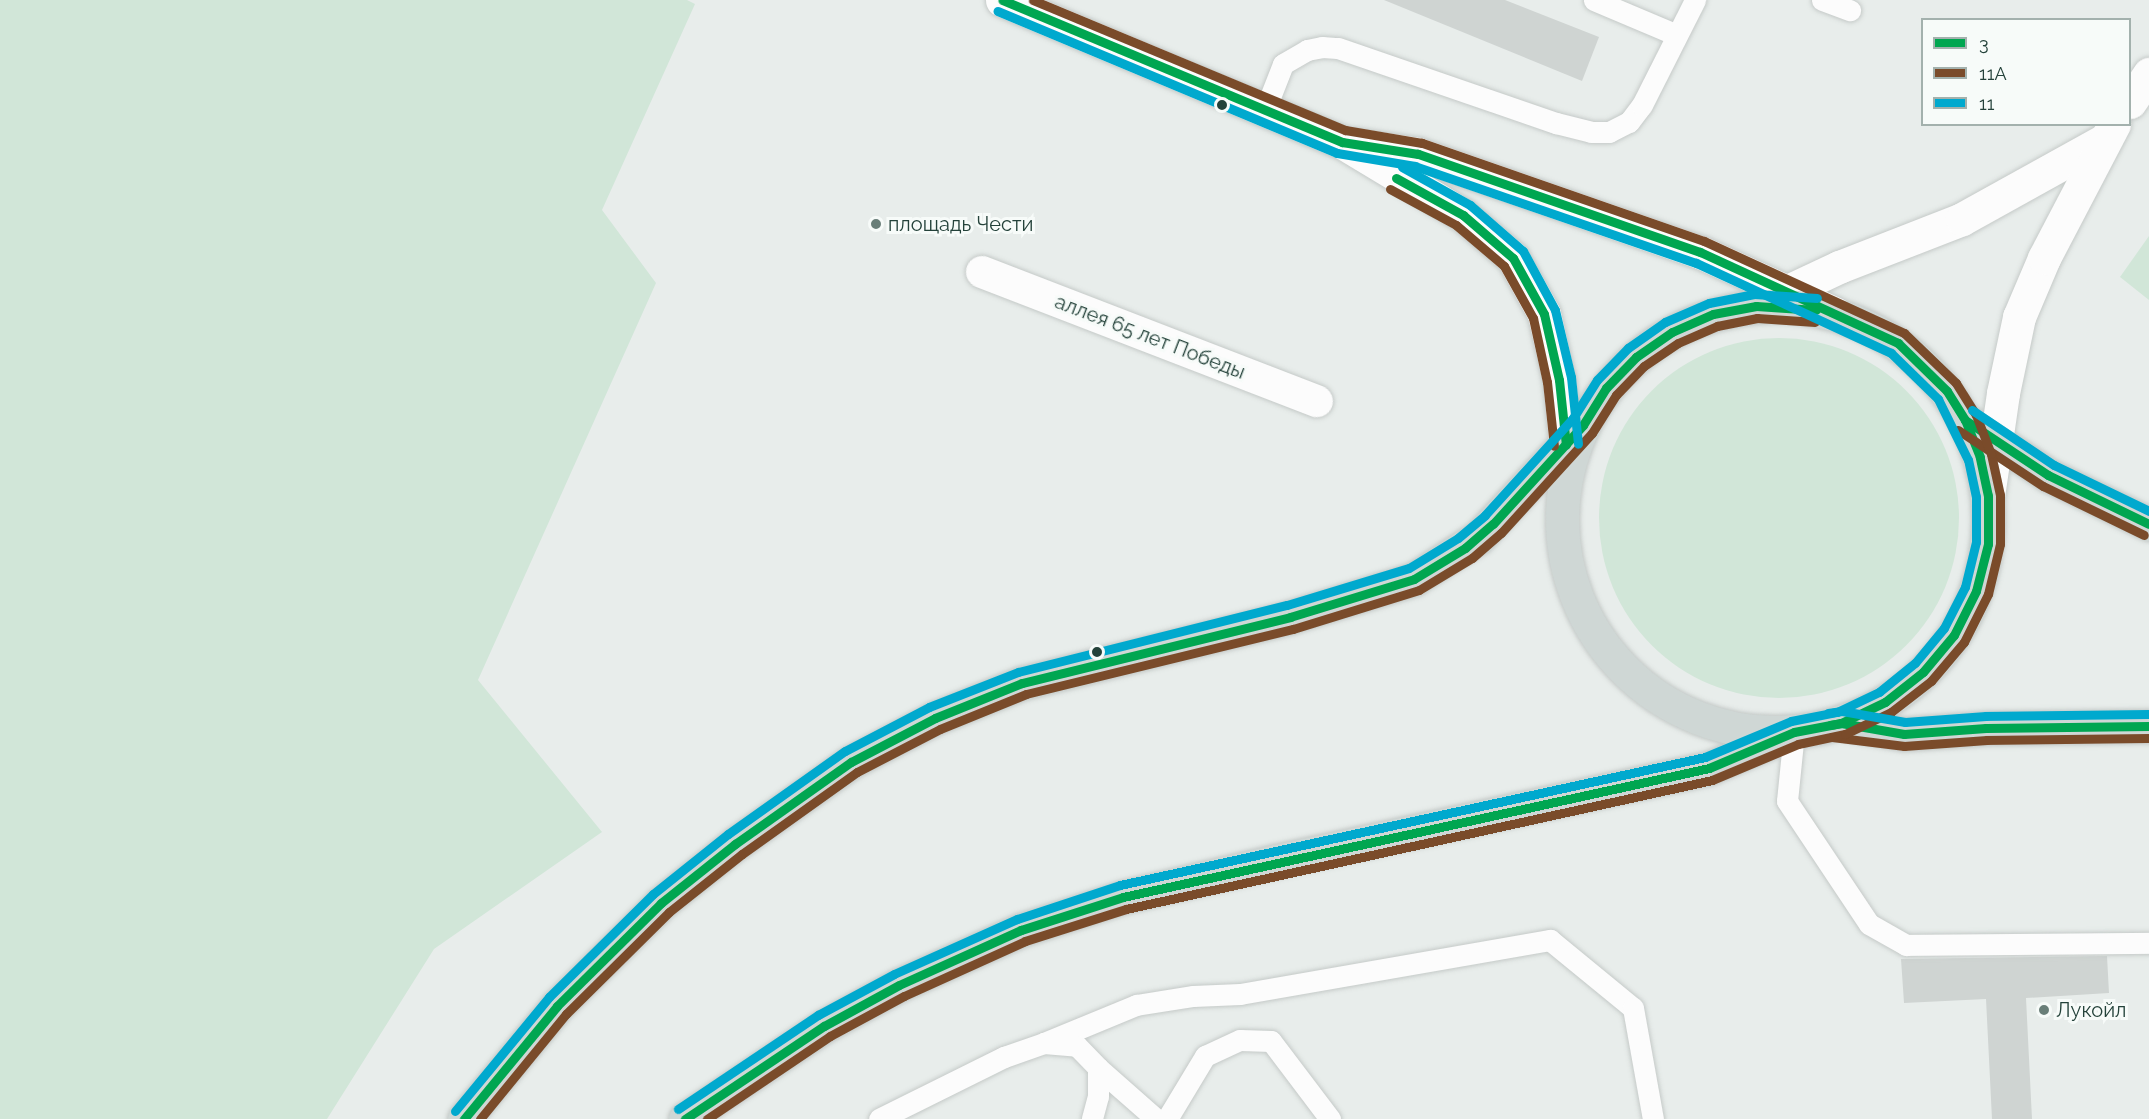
<!DOCTYPE html>
<html>
<head>
<meta charset="utf-8">
<style>
	body { margin:0 }
	#map { position:relative; width:2149px; height:1119px; overflow:hidden; background:#e8edeb; font-family:Raleway,sans-serif }
	div>[style] { position:absolute }
	[style*='--x'] { left:calc(var(--x)*1px); top:calc(var(--y)*1px); width:calc(var(--w)*1px); rotate:calc(var(--a)*1deg) }
	.green>* { inset:0; background:#d1e6d8 }
	.round { border-radius:50% }
	.building>* { inset:0; background:#cfd4d2 }
	.roads { filter:drop-shadow(0 0 2px #c5cac8) drop-shadow(0 0 2px #c5cac8) }
	.service>* { height:21px; margin:-10.5px; padding:0 10.5px; transform-origin:10.5px; border-radius:10.5px; background:#fcfcfc }
	.pedestrian>* { height:32px; margin:-16px; padding:0 16px; transform-origin:16px; border-radius:16px; background:#fcfcfc }
	.tertiary>* { height:33px; margin:-16.5px; padding:0 16.5px; transform-origin:16.5px; border-radius:16.5px; background:#fcfcfc }
	.secondary>* { height:33px; margin:-16.5px; padding:0 16.5px; transform-origin:16.5px; border-radius:16.5px; background:#fcfcfc }
	.primary>* { height:33px; margin:-16.5px; padding:0 16.5px; transform-origin:16.5px; border-radius:16.5px; background:#cfd7d5 }
	.primary>.ring { margin:-16.5px; padding:0; box-sizing:content-box; background:none; border:33px solid #cfd7d5; border-radius:50% }
	.bus-1>* { height:9px; margin:-4.5px; padding:0 4.5px; transform-origin:4.5px; border-radius:4.5px; background:#00a651 }
	.bus-2>* { height:9px; margin:-4.5px; padding:0 4.5px; transform-origin:4.5px; border-radius:4.5px; background:#7a4b2a }
	.bus-3>* { height:9px; margin:-4.5px; padding:0 4.5px; transform-origin:4.5px; border-radius:4.5px; background:#00a9ce }
	.dots>* { width:16px; height:16px; translate:-50% -50%; box-sizing:border-box; border:3px solid #f7fbf9; border-radius:50% }
	span { translate:-50% -50%; white-space:nowrap; text-align:center; line-height:1.15; -webkit-text-stroke:6px #f7fbf9; paint-order:stroke }
	.poi-label { font-size:20px; color:#24423a }
	.left { translate:0 -50%; text-align:left }
	.street-label { font-size:20px; color:#24423a }
	.legend { position:absolute; left:1921px; top:18px; width:210px; height:108px; box-sizing:border-box; background:#f7fbf9; border:2px solid #a3b1ad; margin:0; padding:8px 10px; list-style:none; font-size:18px; color:#24423a }
	.legend li { display:flex; align-items:center; gap:12px; height:30px }
	.legend b { width:30px; border:2px solid #a3b1ad }
</style>
</head>
<body>
<div id="map">
	<div class="green">
		<i style="clip-path:polygon(0 0,687px 0,695px 4px,602px 210px,656px 283px,478px 680px,602px 832px,434px 949px,327px 1119px,0 1119px)"></i>
		<i style="clip-path:polygon(2149px 236px,2149px 300px,2120px 277px)"></i>
		<i class="round" style="left:1599px;top:338px;width:360px;height:360px"></i>
	</div>
	<div class="building">
		<i style="clip-path:polygon(1384px 0,1505px 0,1599px 37px,1582px 81px)"></i>
		<i style="clip-path:polygon(2107px 956px,2109px 993px,2026px 998px,2032px 1119px,1992px 1119px,1986px 999px,1904px 1003px,1901px 959px)"></i>
	</div>
	<div class="roads">
		<div class="service">
			<i style="--x:1594;--y:0;--w:90;--a:22.9"></i>
			<i style="--x:1822;--y:0;--w:30;--a:20"></i>
			<i style="--x:1265;--y:110;--w:49;--a:-68.6"></i>
			<i style="--x:1283;--y:64;--w:28;--a:-30"></i>
			<i style="--x:1307;--y:50;--w:15;--a:-11"></i>
			<i style="--x:1322;--y:47;--w:16;--a:4"></i>
			<i style="--x:1338;--y:48;--w:231;--a:19"></i>
			<i style="--x:1556;--y:123;--w:36;--a:14"></i>
			<i style="--x:1591;--y:132;--w:18;--a:0"></i>
			<i style="--x:1609;--y:132;--w:22;--a:-27"></i>
			<i style="--x:1629;--y:122;--w:21;--a:-53"></i>
			<i style="--x:1642;--y:105;--w:118;--a:-63.2"></i>
			<i style="--x:1794;--y:732;--w:69;--a:95.8"></i>
			<i style="--x:1787;--y:801;--w:148;--a:56.3"></i>
			<i style="--x:1869;--y:924;--w:43;--a:29.6"></i>
			<i style="--x:1906;--y:945;--w:243;--a:-0.5"></i>
			<i style="--x:1044;--y:1043;--w:100;--a:-22.4"></i>
			<i style="--x:1136;--y:1005;--w:58;--a:-9"></i>
			<i style="--x:1193;--y:996;--w:47;--a:-2.4"></i>
			<i style="--x:1240;--y:994;--w:315;--a:-9.9"></i>
			<i style="--x:1550;--y:940;--w:107;--a:39.3"></i>
			<i style="--x:1633;--y:1008;--w:113;--a:79.8"></i>
			<i style="--x:1098;--y:1068;--w:77;--a:41.3"></i>
			<i style="--x:879;--y:1119;--w:140;--a:-26.4"></i>
			<i style="--x:1004;--y:1057;--w:42;--a:-19.3"></i>
			<i style="--x:1044;--y:1043;--w:33;--a:5"></i>
			<i style="--x:1077;--y:1046;--w:30;--a:46"></i>
			<i style="--x:1098;--y:1068;--w:28;--a:90"></i>
			<i style="--x:1098;--y:1096;--w:24;--a:105"></i>
			<i style="--x:1167;--y:1119;--w:74;--a:-58.9"></i>
			<i style="--x:1205;--y:1056;--w:38;--a:-25"></i>
			<i style="--x:1240;--y:1040;--w:31;--a:2"></i>
			<i style="--x:1271;--y:1041;--w:98;--a:52.9"></i>
		</div>
		<div class="pedestrian">
			<i style="--x:982;--y:272;--w:359;--a:21.1"></i>
		</div>
		<div class="tertiary">
			<i style="--x:1002;--y:0;--w:368;--a:22.7"></i>
			<i style="--x:1342;--y:142;--w:141;--a:31.1"></i>
			<i style="--x:1463;--y:215;--w:66;--a:40.7"></i>
			<i style="--x:1513;--y:258;--w:64;--a:61"></i>
			<i style="--x:1544;--y:314;--w:68;--a:77.2"></i>
			<i style="--x:1559;--y:380;--w:87;--a:84.1"></i>
			<i style="--x:1353;--y:144;--w:66;--a:8.7"></i>
			<i style="--x:1418;--y:154;--w:299;--a:19.2"></i>
			<i style="--x:1700;--y:252;--w:149;--a:24.5"></i>
		</div>
		<div class="secondary">
			<i style="--x:2130;--y:102;--w:34;--a:-56"></i>
			<i style="--x:1756;--y:306;--w:92;--a:-25.2"></i>
			<i style="--x:1839;--y:267;--w:132;--a:-21.3"></i>
			<i style="--x:1962;--y:219;--w:159;--a:-29"></i>
			<i style="--x:1988;--y:496;--w:104;--a:-81.7"></i>
			<i style="--x:2003;--y:393;--w:78;--a:-78.1"></i>
			<i style="--x:2019;--y:317;--w:64;--a:-67"></i>
			<i style="--x:2044;--y:258;--w:151;--a:-62.4"></i>
		</div>
		<div class="primary">
			<i class="ring" style="left:1562px;top:306px;width:393px;height:393px"></i>
			<i style="--x:1965;--y:420;--w:100;--a:33.5"></i>
			<i style="--x:2048;--y:475;--w:112;--a:25.9"></i>
			<i style="--x:1841;--y:723;--w:64;--a:9.9"></i>
			<i style="--x:1904;--y:734;--w:82;--a:-4.2"></i>
			<i style="--x:1986;--y:728;--w:163;--a:-0.7"></i>
			<i style="--x:464;--y:1119;--w:146;--a:-50.5"></i>
			<i style="--x:557;--y:1006;--w:146;--a:-44.7"></i>
			<i style="--x:661;--y:903;--w:95;--a:-38.6"></i>
			<i style="--x:735;--y:844;--w:142;--a:-35.3"></i>
			<i style="--x:851;--y:762;--w:95;--a:-27.6"></i>
			<i style="--x:935;--y:718;--w:94;--a:-21.9"></i>
			<i style="--x:1022;--y:683;--w:276;--a:-13.8"></i>
			<i style="--x:1290;--y:617;--w:130;--a:-17"></i>
			<i style="--x:1414;--y:579;--w:77;--a:-32.9"></i>
			<i style="--x:1479;--y:537;--w:153;--a:-47.1"></i>
			<i style="--x:685;--y:1119;--w:167;--a:-33.8"></i>
			<i style="--x:824;--y:1026;--w:85;--a:-28.7"></i>
			<i style="--x:899;--y:985;--w:134;--a:-24.3"></i>
			<i style="--x:1021;--y:930;--w:107;--a:-17.9"></i>
			<i style="--x:1123;--y:897;--w:157;--a:-13.2"></i>
			<i style="--x:1276;--y:861;--w:443;--a:-12.1"></i>
			<i style="--x:1709;--y:768;--w:82;--a:-23.1"></i>
		</div>
	</div>
	<div class="bus-1">
		<i style="--x:1396;--y:178;--w:77;--a:28.9"></i>
		<i style="--x:1463;--y:215;--w:66;--a:40.7"></i>
		<i style="--x:1513;--y:258;--w:64;--a:61"></i>
		<i style="--x:1544;--y:314;--w:68;--a:77.2"></i>
		<i style="--x:1559;--y:380;--w:65;--a:83.9"></i>
		<i style="--x:1965;--y:420;--w:100;--a:33.5"></i>
		<i style="--x:2048;--y:475;--w:112;--a:25.9"></i>
		<i style="--x:1830;--y:725;--w:11;--a:-10"></i>
		<i style="--x:1841;--y:723;--w:64;--a:9.9"></i>
		<i style="--x:1904;--y:734;--w:82;--a:-4.2"></i>
		<i style="--x:1986;--y:728;--w:163;--a:-0.7"></i>
		<i style="--x:464;--y:1119;--w:146;--a:-50.5"></i>
		<i style="--x:557;--y:1006;--w:146;--a:-44.7"></i>
		<i style="--x:661;--y:903;--w:95;--a:-38.6"></i>
		<i style="--x:735;--y:844;--w:142;--a:-35.3"></i>
		<i style="--x:851;--y:762;--w:95;--a:-27.6"></i>
		<i style="--x:935;--y:718;--w:94;--a:-21.9"></i>
		<i style="--x:1022;--y:683;--w:276;--a:-13.8"></i>
		<i style="--x:1290;--y:617;--w:130;--a:-17"></i>
		<i style="--x:1414;--y:579;--w:60;--a:-31.3"></i>
		<i style="--x:1465;--y:548;--w:37;--a:-41"></i>
		<i style="--x:1493;--y:524;--w:134;--a:-47.7"></i>
		<i style="--x:1583;--y:425;--w:44;--a:-58.1"></i>
		<i style="--x:1606;--y:388;--w:43;--a:-45.9"></i>
		<i style="--x:1636;--y:357;--w:44;--a:-34.8"></i>
		<i style="--x:1672;--y:332;--w:45;--a:-23.7"></i>
		<i style="--x:1713;--y:314;--w:44;--a:-10.5"></i>
		<i style="--x:1756;--y:306;--w:60;--a:3.8"></i>
		<i style="--x:685;--y:1119;--w:167;--a:-33.8"></i>
		<i style="--x:824;--y:1026;--w:85;--a:-28.7"></i>
		<i style="--x:899;--y:985;--w:134;--a:-24.3"></i>
		<i style="--x:1021;--y:930;--w:107;--a:-17.9"></i>
		<i style="--x:1123;--y:897;--w:600;--a:-12.41"></i>
		<i style="--x:1709;--y:768;--w:92;--a:-23"></i>
		<i style="--x:1794;--y:732;--w:48;--a:-10.8"></i>
		<i style="--x:1841;--y:723;--w:49;--a:-25.5"></i>
		<i style="--x:1885;--y:702;--w:48;--a:-38.3"></i>
		<i style="--x:1923;--y:672;--w:48;--a:-50"></i>
		<i style="--x:1954;--y:635;--w:49;--a:-63.4"></i>
		<i style="--x:1976;--y:591;--w:49;--a:-75.7"></i>
		<i style="--x:1988;--y:544;--w:48;--a:-90"></i>
		<i style="--x:1988;--y:496;--w:40;--a:-102"></i>
		<i style="--x:1980;--y:457;--w:40;--a:-112"></i>
		<i style="--x:1965;--y:420;--w:34;--a:-122"></i>
		<i style="--x:1947;--y:391;--w:69;--a:-135.6"></i>
		<i style="--x:1898;--y:343;--w:218;--a:-155.3"></i>
		<i style="--x:1700;--y:252;--w:299;--a:-160.8"></i>
		<i style="--x:1418;--y:154;--w:77;--a:-171"></i>
		<i style="--x:1342;--y:142;--w:368;--a:-157.3"></i>
	</div>
	<div class="bus-2">
		<i style="--x:1390;--y:189;--w:75;--a:28.6"></i>
		<i style="--x:1456;--y:225;--w:63;--a:40.5"></i>
		<i style="--x:1504;--y:266;--w:60;--a:60.9"></i>
		<i style="--x:1533;--y:318;--w:66;--a:77.7"></i>
		<i style="--x:1547;--y:382;--w:64;--a:83.8"></i>
		<i style="--x:1958;--y:430;--w:102;--a:33.4"></i>
		<i style="--x:2043;--y:486;--w:112;--a:25.9"></i>
		<i style="--x:1832;--y:737;--w:73;--a:7.1"></i>
		<i style="--x:1904;--y:746;--w:83;--a:-4.1"></i>
		<i style="--x:1987;--y:740;--w:162;--a:-0.7"></i>
		<i style="--x:480;--y:1119;--w:136;--a:-50.7"></i>
		<i style="--x:566;--y:1014;--w:145;--a:-44.7"></i>
		<i style="--x:669;--y:912;--w:93;--a:-38.5"></i>
		<i style="--x:742;--y:854;--w:141;--a:-35.5"></i>
		<i style="--x:857;--y:772;--w:93;--a:-27.4"></i>
		<i style="--x:940;--y:729;--w:93;--a:-22.1"></i>
		<i style="--x:1026;--y:694;--w:275;--a:-13.7"></i>
		<i style="--x:1293;--y:629;--w:132;--a:-17.2"></i>
		<i style="--x:1419;--y:590;--w:62;--a:-31.1"></i>
		<i style="--x:1472;--y:558;--w:38;--a:-41"></i>
		<i style="--x:1501;--y:533;--w:135;--a:-47.7"></i>
		<i style="--x:1592;--y:433;--w:45;--a:-57.7"></i>
		<i style="--x:1616;--y:395;--w:40;--a:-46"></i>
		<i style="--x:1644;--y:366;--w:41;--a:-34.1"></i>
		<i style="--x:1678;--y:343;--w:43;--a:-23.6"></i>
		<i style="--x:1717;--y:326;--w:41;--a:-11.3"></i>
		<i style="--x:1757;--y:318;--w:58;--a:3.9"></i>
		<i style="--x:707;--y:1119;--w:148;--a:-34"></i>
		<i style="--x:830;--y:1036;--w:84;--a:-28.4"></i>
		<i style="--x:904;--y:996;--w:133;--a:-24.4"></i>
		<i style="--x:1025;--y:941;--w:106;--a:-17.6"></i>
		<i style="--x:1126;--y:909;--w:600;--a:-12.41"></i>
		<i style="--x:1712;--y:780;--w:93;--a:-22.7"></i>
		<i style="--x:1798;--y:744;--w:48;--a:-12"></i>
		<i style="--x:1845;--y:734;--w:51;--a:-25.6"></i>
		<i style="--x:1891;--y:712;--w:51;--a:-37.8"></i>
		<i style="--x:1931;--y:681;--w:51;--a:-49.8"></i>
		<i style="--x:1964;--y:642;--w:54;--a:-63.4"></i>
		<i style="--x:1988;--y:594;--w:51;--a:-76.5"></i>
		<i style="--x:2000;--y:544;--w:49;--a:-90"></i>
		<i style="--x:2000;--y:495;--w:42;--a:-102.4"></i>
		<i style="--x:1991;--y:454;--w:42;--a:-111"></i>
		<i style="--x:1976;--y:415;--w:38;--a:-122"></i>
		<i style="--x:1956;--y:383;--w:72;--a:-136.1"></i>
		<i style="--x:1904;--y:333;--w:220;--a:-155.3"></i>
		<i style="--x:1704;--y:241;--w:299;--a:-160.8"></i>
		<i style="--x:1422;--y:143;--w:78;--a:-170.4"></i>
		<i style="--x:1345;--y:130;--w:338;--a:-157.4"></i>
	</div>
	<div class="bus-3">
		<i style="--x:1402;--y:167;--w:78;--a:29.2"></i>
		<i style="--x:1470;--y:205;--w:70;--a:41"></i>
		<i style="--x:1523;--y:251;--w:67;--a:61.5"></i>
		<i style="--x:1555;--y:310;--w:69;--a:76.6"></i>
		<i style="--x:1571;--y:377;--w:67;--a:84"></i>
		<i style="--x:1972;--y:410;--w:99;--a:33.9"></i>
		<i style="--x:2054;--y:465;--w:106;--a:25.8"></i>
		<i style="--x:1828;--y:713;--w:14;--a:-8"></i>
		<i style="--x:1842;--y:711;--w:64;--a:9.9"></i>
		<i style="--x:1905;--y:722;--w:81;--a:-4.2"></i>
		<i style="--x:1986;--y:716;--w:163;--a:-0.7"></i>
		<i style="--x:678;--y:1109;--w:169;--a:-33.9"></i>
		<i style="--x:818;--y:1015;--w:86;--a:-28.3"></i>
		<i style="--x:894;--y:974;--w:135;--a:-24.1"></i>
		<i style="--x:1017;--y:919;--w:108;--a:-18.3"></i>
		<i style="--x:1120;--y:885;--w:599;--a:-12.34"></i>
		<i style="--x:1705;--y:757;--w:93;--a:-22.7"></i>
		<i style="--x:1791;--y:721;--w:47;--a:-11.1"></i>
		<i style="--x:1837;--y:712;--w:47;--a:-25.5"></i>
		<i style="--x:1879;--y:692;--w:46;--a:-38.9"></i>
		<i style="--x:1915;--y:663;--w:45;--a:-50.4"></i>
		<i style="--x:1944;--y:628;--w:46;--a:-62.9"></i>
		<i style="--x:1965;--y:587;--w:46;--a:-76.3"></i>
		<i style="--x:1976;--y:542;--w:45;--a:-90"></i>
		<i style="--x:1976;--y:497;--w:38;--a:-102"></i>
		<i style="--x:1968;--y:460;--w:68;--a:-116.2"></i>
		<i style="--x:1938;--y:399;--w:66;--a:-135.6"></i>
		<i style="--x:1891;--y:353;--w:215;--a:-155.2"></i>
		<i style="--x:1696;--y:263;--w:297;--a:-161"></i>
		<i style="--x:1415;--y:166;--w:79;--a:-170.5"></i>
		<i style="--x:1337;--y:153;--w:368;--a:-157.3"></i>
		<i style="--x:455;--y:1111;--w:148;--a:-50.5"></i>
		<i style="--x:549;--y:997;--w:146;--a:-44.7"></i>
		<i style="--x:653;--y:894;--w:96;--a:-38.7"></i>
		<i style="--x:728;--y:834;--w:143;--a:-35.4"></i>
		<i style="--x:845;--y:751;--w:95;--a:-27.6"></i>
		<i style="--x:929;--y:707;--w:96;--a:-21.5"></i>
		<i style="--x:1018;--y:672;--w:277;--a:-14"></i>
		<i style="--x:1287;--y:605;--w:127;--a:-16.9"></i>
		<i style="--x:1409;--y:568;--w:57;--a:-31.5"></i>
		<i style="--x:1458;--y:538;--w:35;--a:-40"></i>
		<i style="--x:1485;--y:515;--w:131;--a:-47.8"></i>
		<i style="--x:1573;--y:418;--w:45;--a:-57.7"></i>
		<i style="--x:1597;--y:380;--w:45;--a:-45.9"></i>
		<i style="--x:1628;--y:348;--w:45;--a:-35.1"></i>
		<i style="--x:1665;--y:322;--w:48;--a:-23.4"></i>
		<i style="--x:1709;--y:303;--w:46;--a:-11.3"></i>
		<i style="--x:1754;--y:294;--w:63;--a:3.6"></i>
	</div>
	<div class="dots">
		<i style="left:1222px;top:105px;background:#24423a"></i>
		<i style="left:876px;top:224px;background:#697e78"></i>
		<i style="left:1097px;top:652px;background:#24423a"></i>
		<i style="left:2044px;top:1010px;background:#697e78"></i>
	</div>
	<div class="poi-label">
		<span class="left" style="left:888px;top:224px">площадь Чести</span>
		<span class="left" style="left:2056px;top:1010px">Лукойл</span>
	</div>
	<div class="street-label">
		<span style="left:1150px;top:337px;rotate:21deg">аллея 65 лет Победы</span>
	</div>
	<ul class="legend">
	<li><b style="height:8px;background:#00a651"></b>3</li>
	<li><b style="height:8px;background:#7a4b2a"></b>11А</li>
	<li><b style="height:8px;background:#00a9ce"></b>11</li>
	</ul>
</div>
</body>
</html>
